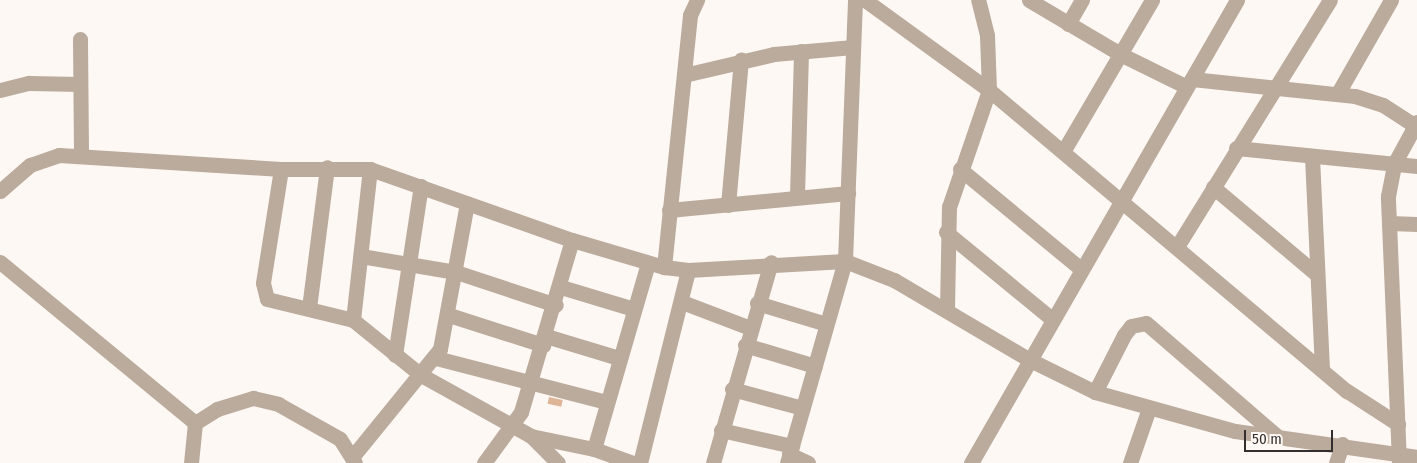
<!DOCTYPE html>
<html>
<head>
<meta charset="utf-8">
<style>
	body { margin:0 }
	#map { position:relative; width:1417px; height:463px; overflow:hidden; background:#fef8f4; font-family:"Fira Sans Condensed",sans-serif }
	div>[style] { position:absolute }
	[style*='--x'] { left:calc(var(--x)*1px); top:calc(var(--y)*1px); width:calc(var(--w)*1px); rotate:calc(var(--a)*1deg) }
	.building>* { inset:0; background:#dfb598; transform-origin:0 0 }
	.minor>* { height:15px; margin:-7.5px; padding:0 7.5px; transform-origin:7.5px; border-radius:7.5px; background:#bbab9c }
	span { translate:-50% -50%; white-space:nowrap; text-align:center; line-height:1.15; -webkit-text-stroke:5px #fef8f4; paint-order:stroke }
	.scale { position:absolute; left:1244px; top:430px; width:89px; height:22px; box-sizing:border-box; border:2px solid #322f2e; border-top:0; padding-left:6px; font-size:15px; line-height:18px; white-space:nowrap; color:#322f2e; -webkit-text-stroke:4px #fef8f4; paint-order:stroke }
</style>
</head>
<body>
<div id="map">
	<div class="building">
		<i style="left:549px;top:397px;width:14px;height:7px;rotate:12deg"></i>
	</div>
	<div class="minor">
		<i style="--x:865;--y:0;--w:153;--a:36"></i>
		<i style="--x:989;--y:90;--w:468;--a:40.1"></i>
		<i style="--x:1347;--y:391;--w:61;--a:32.9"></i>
		<i style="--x:1029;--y:0;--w:108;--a:30.6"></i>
		<i style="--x:1122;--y:55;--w:72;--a:26.2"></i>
		<i style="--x:1068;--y:24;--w:28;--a:-60"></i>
		<i style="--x:80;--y:39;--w:116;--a:89.5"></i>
		<i style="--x:684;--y:75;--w:92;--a:-13.1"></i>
		<i style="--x:774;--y:54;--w:79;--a:-5.1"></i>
		<i style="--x:1192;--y:79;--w:164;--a:6"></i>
		<i style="--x:1355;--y:96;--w:29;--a:18"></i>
		<i style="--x:1383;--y:105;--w:38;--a:33"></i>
		<i style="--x:0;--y:90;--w:30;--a:-14"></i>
		<i style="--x:29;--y:83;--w:51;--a:1.1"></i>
		<i style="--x:1338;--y:93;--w:107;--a:-60.3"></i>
		<i style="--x:1236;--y:148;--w:182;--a:5.7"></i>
		<i style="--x:1064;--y:150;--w:174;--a:-59.6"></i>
		<i style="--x:1312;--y:157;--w:211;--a:87.3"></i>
		<i style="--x:281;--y:169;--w:115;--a:99"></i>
		<i style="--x:263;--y:283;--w:16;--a:76"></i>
		<i style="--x:267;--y:299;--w:89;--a:13.7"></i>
		<i style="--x:353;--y:320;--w:87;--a:39"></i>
		<i style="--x:421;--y:375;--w:126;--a:29"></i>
		<i style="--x:531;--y:436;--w:38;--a:45"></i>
		<i style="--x:960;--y:169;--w:157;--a:39.6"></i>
		<i style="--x:1213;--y:187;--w:133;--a:40.1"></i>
		<i style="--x:0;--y:191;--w:40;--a:-41"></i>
		<i style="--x:30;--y:165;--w:31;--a:-19"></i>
		<i style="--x:59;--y:155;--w:222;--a:3.6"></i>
		<i style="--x:281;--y:169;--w:89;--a:0"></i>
		<i style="--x:370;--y:169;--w:214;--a:19.4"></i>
		<i style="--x:572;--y:240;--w:96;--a:16.4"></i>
		<i style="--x:664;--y:267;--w:24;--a:7"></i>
		<i style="--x:688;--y:270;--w:157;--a:-3.3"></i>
		<i style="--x:845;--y:261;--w:53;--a:21.2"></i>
		<i style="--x:894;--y:280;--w:156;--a:30.5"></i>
		<i style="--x:1028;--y:359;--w:75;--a:26.2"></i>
		<i style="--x:1095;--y:392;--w:145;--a:15.6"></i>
		<i style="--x:1235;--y:431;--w:184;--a:8.1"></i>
		<i style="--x:797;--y:196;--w:145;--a:-88.4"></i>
		<i style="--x:728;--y:205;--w:146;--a:-84.9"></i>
		<i style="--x:669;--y:210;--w:180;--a:-5.4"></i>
		<i style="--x:1390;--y:223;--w:27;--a:2"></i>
		<i style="--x:946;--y:232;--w:137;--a:39.4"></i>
		<i style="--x:1178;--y:245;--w:288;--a:-58.2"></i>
		<i style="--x:361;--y:256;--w:96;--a:9.6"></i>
		<i style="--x:456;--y:272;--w:105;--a:18.3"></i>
		<i style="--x:0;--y:262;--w:253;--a:39.5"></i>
		<i style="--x:664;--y:267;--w:253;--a:-84.1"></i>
		<i style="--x:690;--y:15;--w:17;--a:-65"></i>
		<i style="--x:561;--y:287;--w:76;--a:16.8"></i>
		<i style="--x:682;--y:302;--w:73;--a:20.9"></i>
		<i style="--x:757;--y:303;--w:72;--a:16.9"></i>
		<i style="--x:309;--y:308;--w:142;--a:-82.7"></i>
		<i style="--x:947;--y:309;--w:102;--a:-88.9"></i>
		<i style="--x:949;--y:207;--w:124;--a:-71.1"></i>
		<i style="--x:989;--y:90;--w:55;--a:-92.1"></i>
		<i style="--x:987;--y:35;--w:36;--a:-104"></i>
		<i style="--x:449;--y:315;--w:99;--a:17.7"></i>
		<i style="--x:353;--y:320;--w:152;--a:-83.6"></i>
		<i style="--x:546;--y:336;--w:76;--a:16.8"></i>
		<i style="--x:745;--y:345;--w:73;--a:16.7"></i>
		<i style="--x:395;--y:355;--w:171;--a:-81.3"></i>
		<i style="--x:436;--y:358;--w:176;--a:14.5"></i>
		<i style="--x:732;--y:389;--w:73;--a:15"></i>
		<i style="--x:1095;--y:392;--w:64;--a:-63"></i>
		<i style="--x:1124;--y:335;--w:11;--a:-52"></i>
		<i style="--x:1131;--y:326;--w:15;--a:-11"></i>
		<i style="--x:1146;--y:323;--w:174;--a:40.8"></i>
		<i style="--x:721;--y:430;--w:73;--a:12.7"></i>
		<i style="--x:531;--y:436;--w:64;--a:11.7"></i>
		<i style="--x:594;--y:449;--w:41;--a:19.7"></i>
		<i style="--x:594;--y:449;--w:194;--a:-73.8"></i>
		<i style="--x:789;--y:454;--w:21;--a:25"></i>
		<i style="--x:353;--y:456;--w:138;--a:-50.9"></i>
		<i style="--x:440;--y:349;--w:148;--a:-79.5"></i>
		<i style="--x:1399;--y:462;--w:266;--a:-92.4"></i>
		<i style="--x:1388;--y:196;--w:33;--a:-79"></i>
		<i style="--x:1394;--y:164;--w:48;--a:-61.3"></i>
		<i style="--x:191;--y:463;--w:40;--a:-84.3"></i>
		<i style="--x:195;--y:423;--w:26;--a:-32"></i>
		<i style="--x:217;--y:409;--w:38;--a:-17"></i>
		<i style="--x:253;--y:398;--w:26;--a:13"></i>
		<i style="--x:278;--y:404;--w:71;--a:29.4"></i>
		<i style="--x:340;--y:439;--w:28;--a:58"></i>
		<i style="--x:484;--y:463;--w:63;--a:-54"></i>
		<i style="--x:521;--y:412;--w:179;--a:-73.5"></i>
		<i style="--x:640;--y:463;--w:199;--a:-76"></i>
		<i style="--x:713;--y:463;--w:209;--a:-73.9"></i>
		<i style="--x:787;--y:463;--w:210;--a:-74"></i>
		<i style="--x:845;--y:261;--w:261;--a:-87.8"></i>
		<i style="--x:971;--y:463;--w:534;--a:-60.12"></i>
		<i style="--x:1130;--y:463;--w:58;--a:-70.9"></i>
		<i style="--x:1336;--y:463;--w:20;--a:-72"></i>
	</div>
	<div class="scale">50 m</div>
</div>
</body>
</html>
